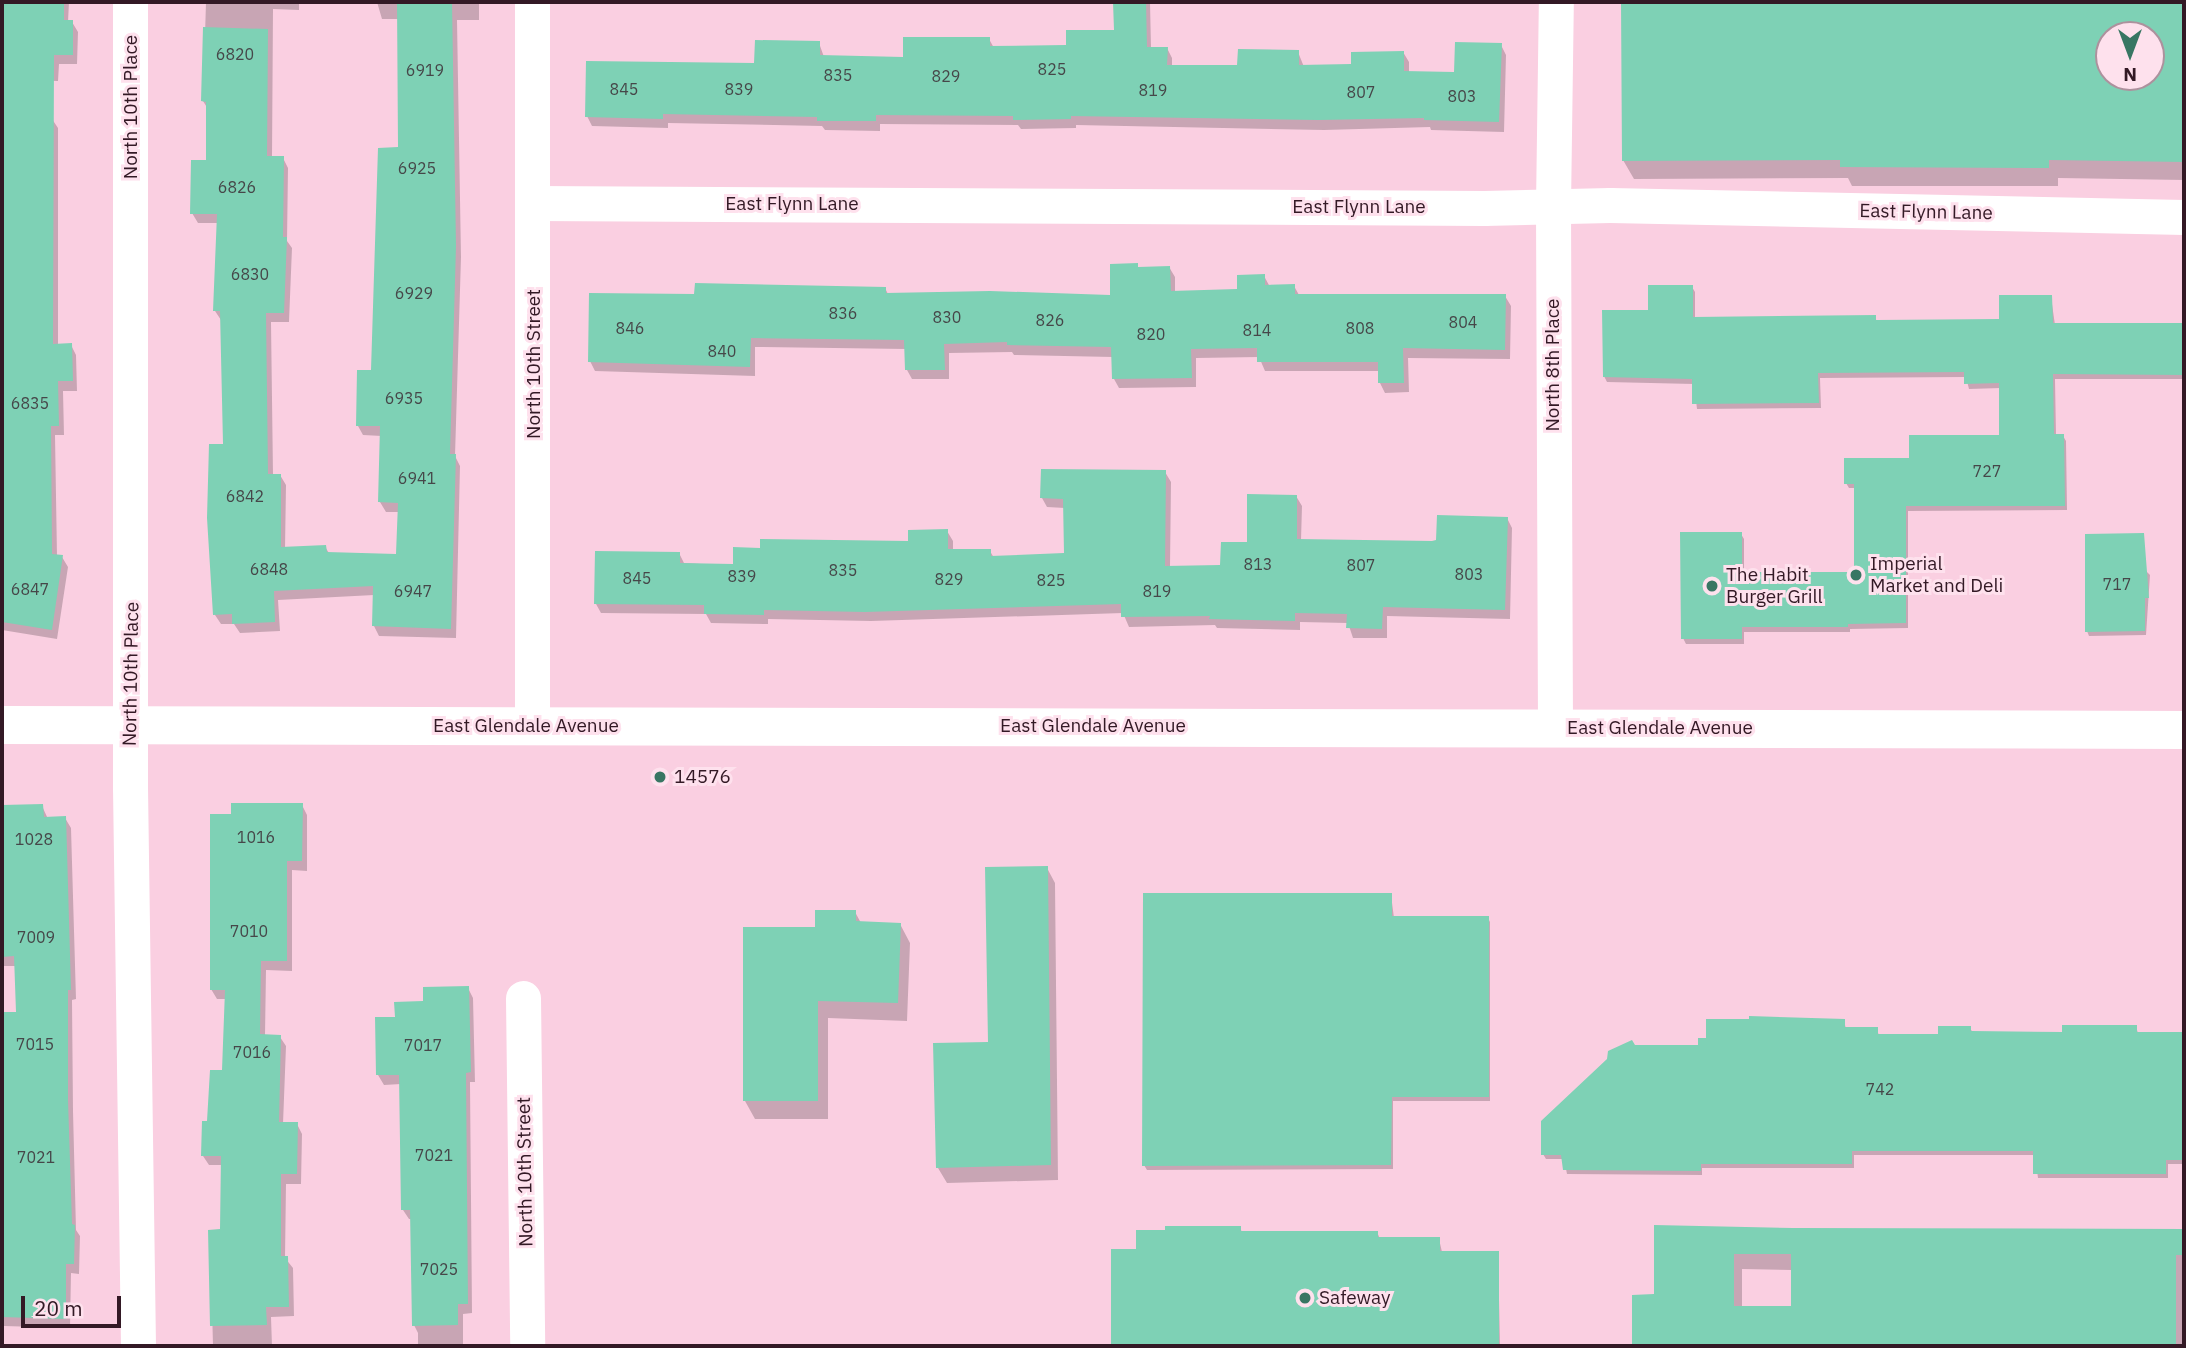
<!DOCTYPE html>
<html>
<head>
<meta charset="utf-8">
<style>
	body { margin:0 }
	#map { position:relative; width:2186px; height:1348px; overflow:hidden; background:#facfe1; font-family:"IBM Plex Sans",sans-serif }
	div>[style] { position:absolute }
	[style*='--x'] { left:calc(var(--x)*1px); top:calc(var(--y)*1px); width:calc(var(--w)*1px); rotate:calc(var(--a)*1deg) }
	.shadow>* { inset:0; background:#0003 }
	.building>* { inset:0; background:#7ed1b5 }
	.minor>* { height:35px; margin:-17.5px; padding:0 17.5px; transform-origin:17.5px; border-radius:17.5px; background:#fff }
	.major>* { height:38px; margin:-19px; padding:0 19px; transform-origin:19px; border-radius:19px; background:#fff }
	.dots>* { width:19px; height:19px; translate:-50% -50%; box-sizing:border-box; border:4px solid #fee1ed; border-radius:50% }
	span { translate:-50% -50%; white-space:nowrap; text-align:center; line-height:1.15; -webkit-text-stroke:6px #fee1ed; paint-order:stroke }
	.number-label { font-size:16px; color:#464749 }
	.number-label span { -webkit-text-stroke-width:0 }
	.street-label { font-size:19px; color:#331925 }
	.poi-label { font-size:19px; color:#331925 }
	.left { translate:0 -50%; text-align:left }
	.frame { position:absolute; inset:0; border:4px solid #331925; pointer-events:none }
	.north { position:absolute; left:2095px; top:21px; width:70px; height:70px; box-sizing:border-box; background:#fee1ed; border:2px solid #ad919d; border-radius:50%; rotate:180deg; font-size:19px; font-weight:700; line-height:28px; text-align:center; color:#331925 }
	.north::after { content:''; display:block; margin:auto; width:24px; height:32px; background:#387663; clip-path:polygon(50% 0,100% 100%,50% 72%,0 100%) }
	.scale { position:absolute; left:21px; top:1296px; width:100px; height:32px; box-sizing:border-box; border:4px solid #331925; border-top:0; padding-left:9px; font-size:21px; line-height:24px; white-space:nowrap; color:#331925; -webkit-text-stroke:5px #fee1ed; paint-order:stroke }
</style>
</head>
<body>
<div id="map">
	<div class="shadow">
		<i style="clip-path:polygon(2px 2px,69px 2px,68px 22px,72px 22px,78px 32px,77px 64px,59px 64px,58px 81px,2px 80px)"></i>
		<i style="clip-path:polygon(206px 2px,299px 2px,299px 10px,273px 9px,272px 158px,283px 158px,288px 168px,287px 241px,292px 248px,289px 322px,271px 322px,273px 475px,280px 475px,286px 485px,285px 549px,325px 547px,329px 553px,398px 556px,400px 512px,386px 512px,380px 502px,382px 436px,363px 435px,358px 426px,372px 372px,400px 149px,399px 19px,382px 19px,377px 2px,479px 2px,479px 20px,457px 20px,461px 257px,455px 456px,460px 466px,456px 638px,379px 636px,374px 626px,374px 595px,278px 600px,280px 631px,240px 633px,234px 624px,221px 624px,215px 615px,225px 446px,221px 320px,215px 311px,218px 223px,198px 223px,192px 213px,208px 161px,208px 109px,203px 101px)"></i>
		<i style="clip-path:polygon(1115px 2px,1150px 2px,1151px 48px,1167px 48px,1172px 58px,1172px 67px,1239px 67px,1298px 52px,1304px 67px,1353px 66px,1403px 52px,1409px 62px,1409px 73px,1456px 73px,1501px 45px,1506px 55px,1504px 132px,1431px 130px,1430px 127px,1324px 130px,1076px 125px,1076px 128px,1021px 129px,1018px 125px,880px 124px,880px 131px,825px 130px,822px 126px,668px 123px,668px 128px,592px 126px,587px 116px,819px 43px,824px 57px,905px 58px,989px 39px,994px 48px,1068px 47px,1116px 31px)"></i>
		<i style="clip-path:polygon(evenodd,1623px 2px,2184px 2px,2184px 180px,2058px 178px,2058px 186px,1852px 186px,1848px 178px,1634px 179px,1623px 160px,1623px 2px,2109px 35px,2151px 35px,2151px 77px,2109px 77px,2109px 35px)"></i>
		<i style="clip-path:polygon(52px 119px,58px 128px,58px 345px,71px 345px,76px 355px,77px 391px,63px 391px,64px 435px,55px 435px,57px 556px,62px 557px,68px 567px,57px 639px,2px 630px,2px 120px)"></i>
		<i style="clip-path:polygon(1169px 267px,1175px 277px,1175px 292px,1239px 290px,1264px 276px,1270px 287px,1294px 286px,1299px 295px,1505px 296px,1511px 306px,1510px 359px,1408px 358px,1409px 392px,1385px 393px,1380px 383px,1380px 371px,1265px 371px,1259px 357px,1196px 358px,1196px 387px,1119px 388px,1114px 379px,1113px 357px,1014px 355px,1012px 352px,949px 353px,949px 379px,912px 379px,907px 370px,906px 349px,755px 347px,755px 376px,595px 371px,590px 361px,696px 296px,885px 288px,888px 294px,1112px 297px,1138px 268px)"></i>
		<i style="clip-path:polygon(1692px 287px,1695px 292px,1695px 318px,1875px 317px,1877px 322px,2001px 321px,2051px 297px,2055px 325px,2183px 324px,2184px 379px,2055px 379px,2056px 436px,2063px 436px,2066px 441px,2067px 510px,1908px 511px,1908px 628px,1850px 629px,1850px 632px,1744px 632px,1744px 644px,1686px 644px,1683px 638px,1741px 534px,1744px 539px,1744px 574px,1855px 574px,1855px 488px,1849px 488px,1846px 483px,1911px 460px,2001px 437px,2001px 388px,1969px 389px,1966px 377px,1820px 378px,1821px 408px,1697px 409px,1694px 384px,1607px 382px,1604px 376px,1649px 312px)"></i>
		<i style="clip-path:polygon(1165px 472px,1171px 482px,1170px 568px,1222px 567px,1296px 496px,1302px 506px,1301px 541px,1432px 543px,1507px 518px,1512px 528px,1510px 619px,1387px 616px,1387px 638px,1353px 638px,1348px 623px,1300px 622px,1300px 630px,1217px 628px,1215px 625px,1129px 627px,1123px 613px,871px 621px,768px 619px,768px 624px,711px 623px,706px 614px,601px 613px,596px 604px,679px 553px,684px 563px,735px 566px,909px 543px,947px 531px,953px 541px,953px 551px,990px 551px,994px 558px,1066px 555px,1065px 508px,1047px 507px,1042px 498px)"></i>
		<i style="clip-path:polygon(2143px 535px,2146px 571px,2150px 575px,2146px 635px,2089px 636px,2087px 631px)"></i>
		<i style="clip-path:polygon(302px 805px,307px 815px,307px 871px,292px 870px,292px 971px,266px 970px,265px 1036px,280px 1037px,286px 1046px,283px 1124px,297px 1124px,302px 1134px,301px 1184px,286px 1184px,285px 1258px,293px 1268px,294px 1316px,271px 1317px,272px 1346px,213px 1346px,210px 1231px,222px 1231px,223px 1165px,209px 1165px,203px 1156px,224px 1072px,227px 999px,217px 999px,211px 989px,233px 815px)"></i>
		<i style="clip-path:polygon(42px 806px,48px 819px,65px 818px,71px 828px,76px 999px,72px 1000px,73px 1111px,76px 1230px,80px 1236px,79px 1274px,71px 1273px,70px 1328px,4px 1326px,2px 1323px,2px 1014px,18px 1014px,16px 966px,2px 966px,2px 807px)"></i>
		<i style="clip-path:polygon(1047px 868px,1055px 883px,1058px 1180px,947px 1183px,938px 1168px,990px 1044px)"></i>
		<i style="clip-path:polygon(1391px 895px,1394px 918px,1488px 918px,1490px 922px,1490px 1101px,1393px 1101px,1393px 1169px,1147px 1170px,1144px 1165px)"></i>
		<i style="clip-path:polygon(855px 912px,861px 923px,900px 924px,910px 943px,907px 1021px,828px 1018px,828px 1119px,755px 1119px,745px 1101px)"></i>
		<i style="clip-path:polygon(468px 988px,473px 998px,475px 1082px,470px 1082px,472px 1313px,463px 1314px,463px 1346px,418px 1346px,418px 1333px,414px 1325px,412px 1219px,409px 1219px,403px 1210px,401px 1084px,384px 1085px,378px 1075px,397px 1018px,425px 1003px)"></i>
		<i style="clip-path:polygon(1844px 1021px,1846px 1029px,1877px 1029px,1879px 1036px,1940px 1036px,1970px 1028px,1973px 1033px,2064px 1033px,2136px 1027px,2138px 1033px,2184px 1033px,2184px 1164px,2168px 1164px,2168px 1178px,2038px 1178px,2035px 1155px,1854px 1155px,1854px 1168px,1702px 1168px,1702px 1175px,1567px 1174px,1564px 1159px,1546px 1159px,1543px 1154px,1634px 1047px,1700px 1047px)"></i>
		<i style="clip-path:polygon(evenodd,1656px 1226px,1793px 1230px,2184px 1231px,2183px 1346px,1634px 1346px,1634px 1296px,1656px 1296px,1656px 1226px,1742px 1269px,1792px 1270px,1792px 1308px,1742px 1308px,1742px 1269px)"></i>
		<i style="clip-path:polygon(1240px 1228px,1242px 1232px,1377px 1232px,1380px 1239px,1439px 1239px,1442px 1252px,1498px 1252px,1500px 1346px,1113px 1346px,1113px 1251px,1138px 1251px)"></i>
	</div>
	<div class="building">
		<i style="clip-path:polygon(2px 2px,64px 2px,64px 20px,73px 20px,73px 55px,54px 55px,53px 344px,72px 343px,73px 381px,58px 381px,59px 426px,51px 426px,52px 554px,63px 555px,52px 630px,2px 622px)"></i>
		<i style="clip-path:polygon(397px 2px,452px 2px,456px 246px,450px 454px,456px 454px,451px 629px,372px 626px,373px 586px,274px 591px,275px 622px,232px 624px,232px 614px,213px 615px,207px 518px,209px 444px,223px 444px,220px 311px,213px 311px,217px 214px,190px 214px,191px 160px,206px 160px,206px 102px,201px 101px,203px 27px,268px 29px,267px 156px,284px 156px,283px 237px,287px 237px,284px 313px,266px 313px,268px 474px,281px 474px,281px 547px,326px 545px,327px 552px,396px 554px,398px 503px,378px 502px,380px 426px,356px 426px,357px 370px,371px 370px,378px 148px,398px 147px)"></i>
		<i style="clip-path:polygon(1113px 2px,1146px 2px,1147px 47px,1168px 47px,1167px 65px,1237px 65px,1238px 49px,1299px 50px,1299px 65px,1351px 64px,1351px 52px,1404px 51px,1404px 71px,1454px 72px,1455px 42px,1502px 43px,1499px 122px,1424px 120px,1424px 118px,1318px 120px,1071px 116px,1071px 119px,1013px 120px,1013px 116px,876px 115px,876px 121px,817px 121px,817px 117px,663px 114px,663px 119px,585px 117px,586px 61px,754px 63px,755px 40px,820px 41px,820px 55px,903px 57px,903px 37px,990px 37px,990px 46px,1066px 45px,1066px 30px,1114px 30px)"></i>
		<i style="clip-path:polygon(evenodd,1621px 2px,2184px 2px,2184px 162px,2049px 160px,2049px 168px,1840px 167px,1840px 160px,1622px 161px,1621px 2px,2109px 35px,2151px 35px,2151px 77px,2109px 77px,2109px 35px)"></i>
		<i style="clip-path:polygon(1138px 263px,1138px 267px,1170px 266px,1171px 291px,1237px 289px,1237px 275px,1265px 274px,1265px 285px,1295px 284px,1295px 294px,1506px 294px,1505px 350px,1403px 348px,1404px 383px,1378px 383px,1378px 362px,1257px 362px,1257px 348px,1191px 349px,1192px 378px,1112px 379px,1111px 347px,1007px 345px,1007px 342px,944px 344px,945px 370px,905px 370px,904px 340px,751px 338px,750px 367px,588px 362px,589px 293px,694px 294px,695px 283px,886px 287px,886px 293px,990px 291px,1110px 295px,1110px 264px)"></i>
		<i style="clip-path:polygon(1648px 285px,1693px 285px,1693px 317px,1876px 315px,1876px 320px,1999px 319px,1999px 295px,2052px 295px,2053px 323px,2184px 323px,2184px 375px,2053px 374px,2054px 434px,2064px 434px,2065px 506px,1906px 506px,1906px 623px,1848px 624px,1848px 627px,1742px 627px,1742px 639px,1681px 639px,1680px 532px,1742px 532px,1742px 572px,1854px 572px,1854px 484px,1844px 484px,1844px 458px,1909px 458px,1909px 435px,1999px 435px,1999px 383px,1964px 384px,1964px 372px,1818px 373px,1819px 403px,1692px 404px,1692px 379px,1603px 377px,1602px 310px,1648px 310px)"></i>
		<i style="clip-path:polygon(1041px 469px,1166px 470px,1165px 566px,1220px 565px,1221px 542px,1247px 542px,1247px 494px,1297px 495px,1297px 539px,1432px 541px,1436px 540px,1437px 515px,1508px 517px,1505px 610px,1383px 607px,1382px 629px,1346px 628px,1347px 614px,1295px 613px,1295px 621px,1209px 619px,1210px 616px,1121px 617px,1121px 604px,865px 612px,764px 610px,764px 615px,704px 614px,704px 605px,594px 604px,595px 551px,680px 552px,680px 563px,733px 564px,733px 547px,760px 548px,760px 539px,908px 541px,908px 530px,948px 529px,948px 549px,991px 549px,991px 556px,1064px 553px,1063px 499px,1040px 498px)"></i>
		<i style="clip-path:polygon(2144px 533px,2149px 598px,2145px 598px,2145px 631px,2085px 632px,2085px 534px)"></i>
		<i style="clip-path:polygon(231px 803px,303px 803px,302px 861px,287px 861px,287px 961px,261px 961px,260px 1034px,281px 1035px,279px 1122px,298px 1122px,297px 1174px,281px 1174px,281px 1256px,288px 1256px,289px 1307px,266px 1307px,267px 1325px,210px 1326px,208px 1230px,220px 1229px,221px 1156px,201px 1156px,202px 1121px,207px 1121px,210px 1070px,222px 1070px,225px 990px,210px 990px,210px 814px,231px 814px)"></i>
		<i style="clip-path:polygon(43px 804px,44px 817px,66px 816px,71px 990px,68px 990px,68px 1100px,72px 1224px,75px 1225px,74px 1264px,66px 1264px,66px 1319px,2px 1317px,2px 1012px,16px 1012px,14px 956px,2px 957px,2px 805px)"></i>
		<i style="clip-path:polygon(1048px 866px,1051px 1165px,936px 1168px,933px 1043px,988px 1042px,985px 867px)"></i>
		<i style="clip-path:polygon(1143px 893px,1392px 893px,1392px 916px,1489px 916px,1489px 1097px,1392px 1097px,1391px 1165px,1142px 1166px)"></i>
		<i style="clip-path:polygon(815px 910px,856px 910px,856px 921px,901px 923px,898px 1003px,818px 1001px,818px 1101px,743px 1101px,743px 927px,815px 927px)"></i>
		<i style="clip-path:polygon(469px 986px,471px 1072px,466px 1073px,468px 1304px,458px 1304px,458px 1325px,412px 1326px,410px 1210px,401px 1210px,399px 1075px,376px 1075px,375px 1017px,395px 1017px,394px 1002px,423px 1001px,423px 987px)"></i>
		<i style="clip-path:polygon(1749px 1016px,1845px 1019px,1845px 1027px,1878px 1027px,1878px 1034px,1938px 1034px,1938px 1026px,1971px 1026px,1971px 1031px,2062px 1032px,2062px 1025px,2137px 1025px,2137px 1032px,2184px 1032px,2184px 1160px,2166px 1160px,2166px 1174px,2033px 1174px,2033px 1151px,1852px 1151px,1852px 1164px,1701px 1164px,1701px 1171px,1563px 1170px,1561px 1155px,1541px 1155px,1541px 1121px,1607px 1059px,1608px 1051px,1632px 1040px,1635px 1045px,1698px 1045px,1698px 1038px,1706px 1038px,1706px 1019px,1749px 1019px)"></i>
		<i style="clip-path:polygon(evenodd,1654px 1225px,1793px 1228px,2184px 1229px,2184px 1255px,2176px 1255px,2176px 1346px,1632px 1346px,1632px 1295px,1654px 1294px,1654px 1225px,1734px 1254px,1791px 1254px,1791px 1306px,1734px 1306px,1734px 1254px)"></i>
		<i style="clip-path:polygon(1165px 1226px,1241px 1226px,1241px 1231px,1378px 1231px,1378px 1237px,1440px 1237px,1440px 1251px,1499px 1251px,1499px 1346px,1111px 1346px,1111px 1249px,1136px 1249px,1136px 1230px,1165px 1230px)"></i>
	</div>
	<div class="minor">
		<i style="--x:130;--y:2;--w:785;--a:90"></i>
		<i style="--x:130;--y:787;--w:559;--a:89.18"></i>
		<i style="--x:532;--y:2;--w:724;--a:90"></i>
		<i style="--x:533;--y:203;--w:951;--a:0.3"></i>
		<i style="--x:1484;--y:208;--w:126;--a:-1.4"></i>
		<i style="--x:1610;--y:205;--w:574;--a:1.2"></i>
		<i style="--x:1555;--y:727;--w:521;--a:-90.22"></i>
		<i style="--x:1553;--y:206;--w:204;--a:-89.2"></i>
		<i style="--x:523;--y:998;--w:348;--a:89.3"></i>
	</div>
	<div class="major">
		<i style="--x:2;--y:725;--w:2182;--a:0.13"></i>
	</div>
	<div class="dots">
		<i style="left:1856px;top:575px;background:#387663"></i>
		<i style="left:1712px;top:586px;background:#387663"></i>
		<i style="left:660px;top:777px;background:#387663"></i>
		<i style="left:1305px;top:1298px;background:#387663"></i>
	</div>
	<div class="number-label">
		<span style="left:235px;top:54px">6820</span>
		<span style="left:1052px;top:69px">825</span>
		<span style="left:425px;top:70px">6919</span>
		<span style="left:838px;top:75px">835</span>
		<span style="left:946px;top:76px">829</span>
		<span style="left:624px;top:89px">845</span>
		<span style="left:739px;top:89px">839</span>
		<span style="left:1153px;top:90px">819</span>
		<span style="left:1361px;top:92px">807</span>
		<span style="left:1462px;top:96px">803</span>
		<span style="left:417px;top:168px">6925</span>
		<span style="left:237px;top:187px">6826</span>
		<span style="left:250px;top:274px">6830</span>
		<span style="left:414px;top:293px">6929</span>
		<span style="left:843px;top:313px">836</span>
		<span style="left:947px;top:317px">830</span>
		<span style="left:1050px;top:320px">826</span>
		<span style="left:1463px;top:322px">804</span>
		<span style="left:630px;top:328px">846</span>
		<span style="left:1360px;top:328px">808</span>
		<span style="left:1257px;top:330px">814</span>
		<span style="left:1151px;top:334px">820</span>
		<span style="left:722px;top:351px">840</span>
		<span style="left:404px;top:398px">6935</span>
		<span style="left:30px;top:403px">6835</span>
		<span style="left:1987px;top:471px">727</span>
		<span style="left:417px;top:478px">6941</span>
		<span style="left:245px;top:496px">6842</span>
		<span style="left:1258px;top:564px">813</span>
		<span style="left:1361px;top:565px">807</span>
		<span style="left:269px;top:569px">6848</span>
		<span style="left:843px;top:570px">835</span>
		<span style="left:1469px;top:574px">803</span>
		<span style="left:742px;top:576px">839</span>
		<span style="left:637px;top:578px">845</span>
		<span style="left:949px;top:579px">829</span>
		<span style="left:1051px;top:580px">825</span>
		<span style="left:2117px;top:584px">717</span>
		<span style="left:30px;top:589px">6847</span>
		<span style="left:413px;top:591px">6947</span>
		<span style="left:1157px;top:591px">819</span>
		<span style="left:256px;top:837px">1016</span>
		<span style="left:34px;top:839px">1028</span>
		<span style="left:249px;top:931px">7010</span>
		<span style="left:36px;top:937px">7009</span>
		<span style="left:35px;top:1044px">7015</span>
		<span style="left:423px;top:1045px">7017</span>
		<span style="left:252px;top:1052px">7016</span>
		<span style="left:1880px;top:1089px">742</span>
		<span style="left:434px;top:1155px">7021</span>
		<span style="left:36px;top:1157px">7021</span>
		<span style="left:439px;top:1269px">7025</span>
	</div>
	<div class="street-label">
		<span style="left:131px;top:107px;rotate:-90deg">North 10th Place</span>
		<span style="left:792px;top:204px">East Flynn Lane</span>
		<span style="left:1359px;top:207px">East Flynn Lane</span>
		<span style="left:1926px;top:212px;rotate:1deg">East Flynn Lane</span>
		<span style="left:534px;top:364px;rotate:-90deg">North 10th Street</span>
		<span style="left:1553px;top:365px;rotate:-90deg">North 8th Place</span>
		<span style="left:131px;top:674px;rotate:-89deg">North 10th Place</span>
		<span style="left:526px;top:726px">East Glendale Avenue</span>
		<span style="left:1093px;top:726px">East Glendale Avenue</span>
		<span style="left:1660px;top:728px">East Glendale Avenue</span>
		<span style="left:525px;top:1172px;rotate:-91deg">North 10th Street</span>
	</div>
	<div class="poi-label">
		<span class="left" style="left:1870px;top:575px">Imperial<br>Market and Deli</span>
		<span class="left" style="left:1726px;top:586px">The Habit<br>Burger Grill</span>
		<span class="left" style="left:674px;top:777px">14576</span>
		<span class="left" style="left:1319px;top:1298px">Safeway</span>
	</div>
	<div class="frame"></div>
	<div class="north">N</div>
	<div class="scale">20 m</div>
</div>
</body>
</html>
